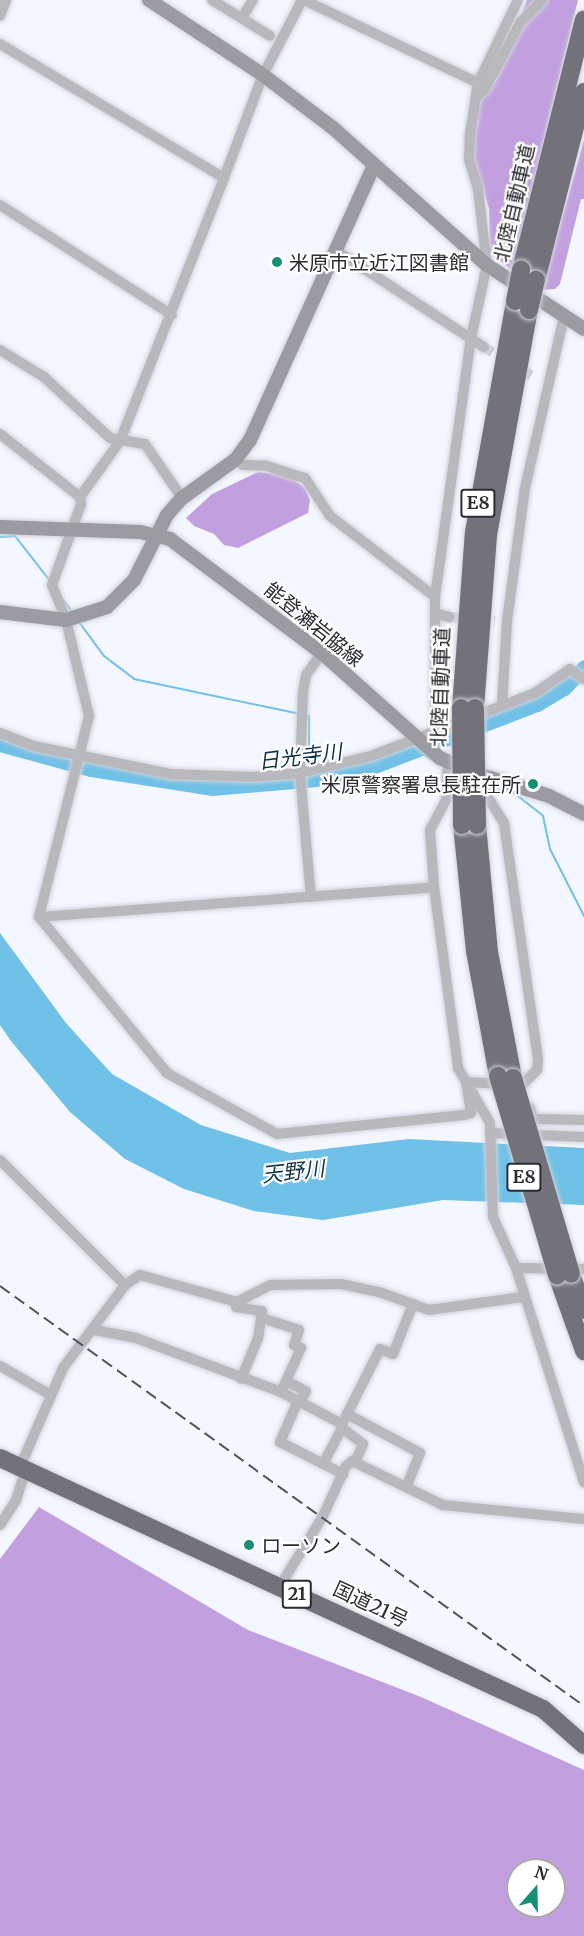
<!DOCTYPE html>
<html>
<head>
<meta charset="utf-8">
<style>
	body { margin:0 }
	#map { position:relative; width:584px; height:1936px; overflow:hidden; background:#f4f7ff; font-family:Merriweather,"Noto Sans JP",serif }
	div>[style] { position:absolute }
	[style*='--x'] { left:calc(var(--x)*1px); top:calc(var(--y)*1px); width:calc(var(--w)*1px); rotate:calc(var(--a)*1deg) }
	.forest>* { inset:0; background:#c2a0e0 }
	.water>* { inset:0; background:#70c1e7 }
	.stream>* { height:2px; margin:-1px; padding:0 1px; transform-origin:1px; border-radius:1px; background:#70c1e7 }
	.river>* { height:15px; margin:-7.5px; padding:0 7.5px; transform-origin:7.5px; border-radius:7.5px; background:#70c1e7 }
	.street-tunnel>* { height:10px; margin-top:-5px; transform-origin:0; background:repeating-linear-gradient(90deg,#cccfd6 0 10px,transparent 0 15px) }
	.roads { filter:drop-shadow(0 0 2px #d0d3da) drop-shadow(0 0 2px #d0d3da) }
	.street>* { height:10px; margin:-5px; padding:0 5px; transform-origin:5px; border-radius:5px; background:#b9b9bd }
	.secondary>* { height:14px; margin:-7px; padding:0 7px; transform-origin:7px; border-radius:7px; background:#9b9ba1 }
	.highway>* { height:18px; margin:-9px; padding:0 9px; transform-origin:9px; border-radius:9px; background:#73727b }
	.rail>* { height:2px; margin-top:-1px; transform-origin:0; background:repeating-linear-gradient(90deg,#505256 0 12px,transparent 0 18px) }
	.bridges { filter:drop-shadow(0 0 2px #d0d3da) drop-shadow(0 0 2px #d0d3da) }
	.highway-bridge>* { height:18px; margin:-9px; padding:0 9px; transform-origin:9px; border-radius:9px; background:#73727b }
	.dots>* { width:16px; height:16px; translate:-50% -50%; box-sizing:border-box; border:3px solid #fff; border-radius:50% }
	span { translate:-50% -50%; white-space:nowrap; text-align:center; line-height:1.15; -webkit-text-stroke:4.5px #fff; paint-order:stroke }
	.shield-label span { padding:2px 4px; background:#fff; border:2px solid; border-radius:4px; -webkit-text-stroke-width:0 }
	.shield-label { font-size:18px; color:#2b2d30; font-weight:700 }
	.street-label { font-size:20px; color:#2b2d30 }
	.poi-label { font-size:20px; color:#2b2d30 }
	.left { translate:0 -50%; text-align:left }
	.right { translate:-100% -50%; text-align:right }
	.water-label { font-size:21px; color:#103545; font-style:italic }
	.north { position:absolute; left:506px; top:1858px; width:60px; height:60px; box-sizing:border-box; background:#fff; border:2px solid #aaabac; border-radius:50%; rotate:20deg; font-size:16px; font-weight:700; line-height:24px; text-align:center; color:#2b2d30 }
	.north::after { content:''; display:block; margin:auto; width:21px; height:27px; background:#168f74; clip-path:polygon(50% 0,100% 100%,50% 72%,0 100%) }
</style>
</head>
<body>
<div id="map">
	<div class="forest">
		<i style="clip-path:polygon(527px 0,578px 0,512px 270px,490px 253px,489px 209px,472px 151px,477px 104px,496px 81px)"></i>
		<i style="clip-path:polygon(584px 140px,584px 199px,581px 199px,560px 284px,555px 289px,542px 290px)"></i>
		<i style="clip-path:polygon(258px 472px,287px 475px,305px 488px,310px 500px,308px 513px,238px 548px,224px 545px,214px 534px,194px 526px,186px 518px,212px 494px)"></i>
		<i style="clip-path:polygon(evenodd,39px 1507px,248px 1630px,421px 1697px,584px 1770px,584px 1936px,0 1936px,0 1559px,39px 1507px,518px 1870px,554px 1870px,554px 1906px,518px 1906px,518px 1870px)"></i>
	</div>
	<div class="water">
		<i style="clip-path:polygon(0 933px,66px 1023px,112px 1074px,201px 1125px,290px 1153px,409px 1139px,584px 1148px,584px 1205px,443px 1200px,323px 1220px,254px 1211px,184px 1189px,125px 1159px,70px 1112px,11px 1041px,0 1025px)"></i>
	</div>
	<div class="stream">
		<i style="--x:0;--y:537;--w:15;--a:-4"></i>
		<i style="--x:15;--y:536;--w:57;--a:52.1"></i>
		<i style="--x:62;--y:598;--w:19;--a:54"></i>
		<i style="--x:79;--y:622;--w:42;--a:53.7"></i>
		<i style="--x:104;--y:656;--w:38;--a:37"></i>
		<i style="--x:134;--y:679;--w:170;--a:11.9"></i>
		<i style="--x:306;--y:715;--w:3;--a:18"></i>
		<i style="--x:309;--y:716;--w:50;--a:90"></i>
		<i style="--x:410;--y:746;--w:35;--a:33"></i>
		<i style="--x:489;--y:786;--w:26;--a:16"></i>
		<i style="--x:514;--y:793;--w:37;--a:38"></i>
		<i style="--x:543;--y:816;--w:34;--a:78"></i>
		<i style="--x:550;--y:849;--w:75;--a:63.1"></i>
	</div>
	<div class="river">
		<i style="--x:0;--y:744;--w:94;--a:15.4"></i>
		<i style="--x:91;--y:769;--w:122;--a:8.9"></i>
		<i style="--x:212;--y:788;--w:116;--a:-4.9"></i>
		<i style="--x:328;--y:778;--w:42;--a:-13.7"></i>
		<i style="--x:369;--y:768;--w:180;--a:-20.9"></i>
		<i style="--x:537;--y:704;--w:31;--a:-31"></i>
		<i style="--x:564;--y:688;--w:29;--a:-46"></i>
	</div>
	<div class="street-tunnel">
		<i style="--x:484;--y:347;--w:58;--a:31"></i>
		<i style="--x:449;--y:617;--w:46;--a:5"></i>
	</div>
	<div class="roads">
		<div class="street">
			<i style="--x:212;--y:0;--w:68;--a:31.8"></i>
			<i style="--x:304;--y:0;--w:193;--a:25.5"></i>
			<i style="--x:0;--y:16;--w:17;--a:-69"></i>
			<i style="--x:242;--y:18;--w:21;--a:-59"></i>
			<i style="--x:0;--y:44;--w:261;--a:30.9"></i>
			<i style="--x:224;--y:178;--w:110;--a:-69.3"></i>
			<i style="--x:263;--y:75;--w:85;--a:-62.5"></i>
			<i style="--x:476;--y:97;--w:12;--a:-42"></i>
			<i style="--x:485;--y:89;--w:75;--a:-62.1"></i>
			<i style="--x:520;--y:23;--w:32;--a:-46"></i>
			<i style="--x:0;--y:205;--w:204;--a:32.6"></i>
			<i style="--x:334;--y:249;--w:179;--a:33.2"></i>
			<i style="--x:0;--y:350;--w:52;--a:31.5"></i>
			<i style="--x:44;--y:377;--w:90;--a:42.7"></i>
			<i style="--x:110;--y:438;--w:36;--a:10"></i>
			<i style="--x:145;--y:444;--w:65;--a:55.6"></i>
			<i style="--x:0;--y:434;--w:102;--a:38.2"></i>
			<i style="--x:80;--y:497;--w:7;--a:82"></i>
			<i style="--x:81;--y:504;--w:86;--a:109.7"></i>
			<i style="--x:52;--y:585;--w:38;--a:68"></i>
			<i style="--x:66;--y:620;--w:99;--a:76.5"></i>
			<i style="--x:89;--y:716;--w:207;--a:104"></i>
			<i style="--x:39;--y:917;--w:202;--a:50.6"></i>
			<i style="--x:167;--y:1073;--w:126;--a:29"></i>
			<i style="--x:277;--y:1134;--w:188;--a:-5.8"></i>
			<i style="--x:464;--y:1115;--w:7;--a:-16"></i>
			<i style="--x:471;--y:1113;--w:31;--a:-99"></i>
			<i style="--x:466;--y:1082;--w:56;--a:3.1"></i>
			<i style="--x:522;--y:1085;--w:21;--a:-45"></i>
			<i style="--x:537;--y:1070;--w:11;--a:-85"></i>
			<i style="--x:538;--y:1059;--w:238;--a:-98.2"></i>
			<i style="--x:504;--y:823;--w:34;--a:-122"></i>
			<i style="--x:486;--y:794;--w:17;--a:-90"></i>
			<i style="--x:236;--y:459;--w:9;--a:41"></i>
			<i style="--x:243;--y:465;--w:24;--a:2"></i>
			<i style="--x:267;--y:466;--w:40;--a:18"></i>
			<i style="--x:305;--y:478;--w:45;--a:56.7"></i>
			<i style="--x:330;--y:516;--w:133;--a:37.6"></i>
			<i style="--x:80;--y:497;--w:69;--a:-54.5"></i>
			<i style="--x:120;--y:441;--w:283;--a:-68.4"></i>
			<i style="--x:435;--y:613;--w:15;--a:16"></i>
			<i style="--x:502;--y:705;--w:84;--a:-86.6"></i>
			<i style="--x:507;--y:621;--w:134;--a:-82.3"></i>
			<i style="--x:525;--y:488;--w:176;--a:-77.2"></i>
			<i style="--x:435;--y:730;--w:133;--a:-90"></i>
			<i style="--x:435;--y:597;--w:261;--a:-82.1"></i>
			<i style="--x:471;--y:338;--w:75;--a:-77.6"></i>
			<i style="--x:487;--y:265;--w:77;--a:-96.8"></i>
			<i style="--x:478;--y:189;--w:30;--a:-107"></i>
			<i style="--x:469;--y:160;--w:26;--a:-88"></i>
			<i style="--x:470;--y:134;--w:52;--a:-81.1"></i>
			<i style="--x:478;--y:83;--w:92;--a:-64.3"></i>
			<i style="--x:0;--y:733;--w:36;--a:21"></i>
			<i style="--x:34;--y:746;--w:139;--a:11.6"></i>
			<i style="--x:170;--y:774;--w:84;--a:2"></i>
			<i style="--x:254;--y:777;--w:46;--a:-5"></i>
			<i style="--x:300;--y:773;--w:73;--a:-13.5"></i>
			<i style="--x:371;--y:756;--w:176;--a:-21"></i>
			<i style="--x:535;--y:693;--w:42;--a:-34.4"></i>
			<i style="--x:570;--y:669;--w:17;--a:36"></i>
			<i style="--x:448;--y:763;--w:37;--a:93"></i>
			<i style="--x:446;--y:800;--w:34;--a:118"></i>
			<i style="--x:430;--y:830;--w:57;--a:86"></i>
			<i style="--x:434;--y:887;--w:183;--a:82.4"></i>
			<i style="--x:458;--y:1068;--w:64;--a:59.8"></i>
			<i style="--x:490;--y:1123;--w:94;--a:88.2"></i>
			<i style="--x:493;--y:1217;--w:56;--a:65.7"></i>
			<i style="--x:516;--y:1268;--w:68;--a:0.8"></i>
			<i style="--x:311;--y:897;--w:124;--a:-95.1"></i>
			<i style="--x:300;--y:773;--w:81;--a:-87.9"></i>
			<i style="--x:303;--y:692;--w:17;--a:-80"></i>
			<i style="--x:306;--y:675;--w:27;--a:-54"></i>
			<i style="--x:39;--y:917;--w:396;--a:-4.3"></i>
			<i style="--x:530;--y:1108;--w:11;--a:75"></i>
			<i style="--x:533;--y:1119;--w:51;--a:1.1"></i>
			<i style="--x:490;--y:1133;--w:94;--a:2.4"></i>
			<i style="--x:0;--y:1160;--w:177;--a:45"></i>
			<i style="--x:516;--y:1268;--w:225;--a:72.4"></i>
			<i style="--x:237;--y:1302;--w:5;--a:101"></i>
			<i style="--x:236;--y:1307;--w:26;--a:9"></i>
			<i style="--x:262;--y:1311;--w:27;--a:98"></i>
			<i style="--x:258;--y:1338;--w:44;--a:112.5"></i>
			<i style="--x:262;--y:1318;--w:39;--a:18"></i>
			<i style="--x:299;--y:1330;--w:16;--a:108"></i>
			<i style="--x:294;--y:1345;--w:8;--a:23"></i>
			<i style="--x:301;--y:1348;--w:48;--a:114.4"></i>
			<i style="--x:95;--y:1330;--w:42;--a:11"></i>
			<i style="--x:136;--y:1338;--w:155;--a:20.4"></i>
			<i style="--x:281;--y:1392;--w:69;--a:27.7"></i>
			<i style="--x:342;--y:1424;--w:4;--a:90"></i>
			<i style="--x:342;--y:1428;--w:26;--a:37"></i>
			<i style="--x:363;--y:1444;--w:15;--a:113"></i>
			<i style="--x:357;--y:1458;--w:14;--a:144"></i>
			<i style="--x:346;--y:1466;--w:55;--a:114.7"></i>
			<i style="--x:323;--y:1516;--w:82;--a:121.6"></i>
			<i style="--x:0;--y:1366;--w:56;--a:29.7"></i>
			<i style="--x:286;--y:1381;--w:22;--a:27"></i>
			<i style="--x:306;--y:1391;--w:13;--a:119"></i>
			<i style="--x:298;--y:1401;--w:45;--a:113.7"></i>
			<i style="--x:280;--y:1442;--w:71;--a:26.9"></i>
			<i style="--x:347;--y:1414;--w:83;--a:28.1"></i>
			<i style="--x:420;--y:1453;--w:37;--a:112"></i>
			<i style="--x:342;--y:1424;--w:84;--a:-63.1"></i>
			<i style="--x:380;--y:1349;--w:14;--a:21"></i>
			<i style="--x:393;--y:1354;--w:54;--a:-68.2"></i>
			<i style="--x:352;--y:1461;--w:101;--a:25.8"></i>
			<i style="--x:443;--y:1505;--w:142;--a:5.7"></i>
			<i style="--x:323;--y:1464;--w:41;--a:-62.2"></i>
			<i style="--x:20;--y:1467;--w:108;--a:-66.5"></i>
			<i style="--x:63;--y:1368;--w:104;--a:-53.2"></i>
			<i style="--x:125;--y:1285;--w:18;--a:-34"></i>
			<i style="--x:140;--y:1275;--w:101;--a:15.6"></i>
			<i style="--x:237;--y:1302;--w:38;--a:-27"></i>
			<i style="--x:271;--y:1285;--w:70;--a:-0.8"></i>
			<i style="--x:341;--y:1284;--w:39;--a:12"></i>
			<i style="--x:379;--y:1292;--w:53;--a:19.8"></i>
			<i style="--x:429;--y:1310;--w:95;--a:-7.9"></i>
			<i style="--x:0;--y:1525;--w:30;--a:-57"></i>
			<i style="--x:16;--y:1500;--w:33;--a:-72"></i>
		</div>
		<div class="secondary">
			<i style="--x:149;--y:0;--w:136;--a:33.3"></i>
			<i style="--x:263;--y:75;--w:88;--a:37.1"></i>
			<i style="--x:333;--y:128;--w:206;--a:41.7"></i>
			<i style="--x:487;--y:265;--w:116;--a:33.4"></i>
			<i style="--x:0;--y:527;--w:140;--a:2"></i>
			<i style="--x:140;--y:532;--w:31;--a:13"></i>
			<i style="--x:170;--y:539;--w:190;--a:36.9"></i>
			<i style="--x:322;--y:653;--w:158;--a:41.7"></i>
			<i style="--x:440;--y:758;--w:37;--a:24"></i>
			<i style="--x:474;--y:773;--w:78;--a:17"></i>
			<i style="--x:549;--y:796;--w:39;--a:27"></i>
			<i style="--x:0;--y:612;--w:66;--a:6.9"></i>
			<i style="--x:66;--y:620;--w:43;--a:-17.6"></i>
			<i style="--x:107;--y:607;--w:38;--a:-45"></i>
			<i style="--x:134;--y:580;--w:73;--a:-63.1"></i>
			<i style="--x:167;--y:515;--w:23;--a:-49"></i>
			<i style="--x:182;--y:498;--w:67;--a:-35.8"></i>
			<i style="--x:236;--y:459;--w:24;--a:-54"></i>
			<i style="--x:250;--y:440;--w:299;--a:-65.7"></i>
		</div>
		<div class="highway">
			<i style="--x:521;--y:270;--w:258;--a:-75.9"></i>
			<i style="--x:536;--y:280;--w:194;--a:-75.7"></i>
			<i style="--x:461;--y:708;--w:176;--a:-85.8"></i>
			<i style="--x:474;--y:532;--w:235;--a:-79.9"></i>
			<i style="--x:475;--y:708;--w:173;--a:-85.7"></i>
			<i style="--x:488;--y:535;--w:229;--a:-79.7"></i>
			<i style="--x:462;--y:825;--w:127;--a:84.1"></i>
			<i style="--x:475;--y:951;--w:127;--a:79.6"></i>
			<i style="--x:477;--y:825;--w:128;--a:84.6"></i>
			<i style="--x:489;--y:952;--w:128;--a:79.2"></i>
			<i style="--x:571;--y:1274;--w:38;--a:70"></i>
			<i style="--x:557;--y:1275;--w:81;--a:70.4"></i>
			<i style="--x:0;--y:1458;--w:598;--a:24.81"></i>
			<i style="--x:543;--y:1709;--w:55;--a:41.3"></i>
		</div>
	</div>
	<div class="rail">
		<i style="--x:0;--y:1286;--w:719;--a:35.72"></i>
	</div>
	<div class="bridges">
		<div class="highway-bridge">
			<i style="--x:515;--y:301;--w:32;--a:-79"></i>
			<i style="--x:529;--y:310;--w:31;--a:-77"></i>
			<i style="--x:461;--y:708;--w:117;--a:89.5"></i>
			<i style="--x:475;--y:708;--w:117;--a:89"></i>
			<i style="--x:498;--y:1076;--w:208;--a:73.5"></i>
			<i style="--x:513;--y:1078;--w:204;--a:73.5"></i>
		</div>
	</div>
	<div class="dots">
		<i style="left:277px;top:262px;background:#168f74"></i>
		<i style="left:533px;top:784px;background:#168f74"></i>
		<i style="left:249px;top:1545px;background:#168f74"></i>
	</div>
	<div class="shield-label">
		<span style="left:478px;top:503px">E8</span>
		<span style="left:524px;top:1177px">E8</span>
		<span style="left:297px;top:1594px">21</span>
	</div>
	<div class="street-label">
		<span style="left:514px;top:203px;rotate:-77deg">北陸自動車道</span>
		<span style="left:314px;top:624px;rotate:39deg">能登瀬岩脇線</span>
		<span style="left:440px;top:687px;rotate:-88deg">北陸自動車道</span>
		<span style="left:371px;top:1604px;rotate:25deg">国道21号</span>
	</div>
	<div class="poi-label">
		<span class="left" style="left:289px;top:262px">米原市立近江図書館</span>
		<span class="right" style="left:521px;top:784px">米原警察署息長駐在所</span>
		<span class="left" style="left:261px;top:1545px">ローソン</span>
	</div>
	<div class="water-label">
		<span style="left:300px;top:757px;rotate:-7deg">日光寺川</span>
		<span style="left:293px;top:1172px;rotate:-6deg">天野川</span>
	</div>
	<div class="north">N</div>
</div>
</body>
</html>
